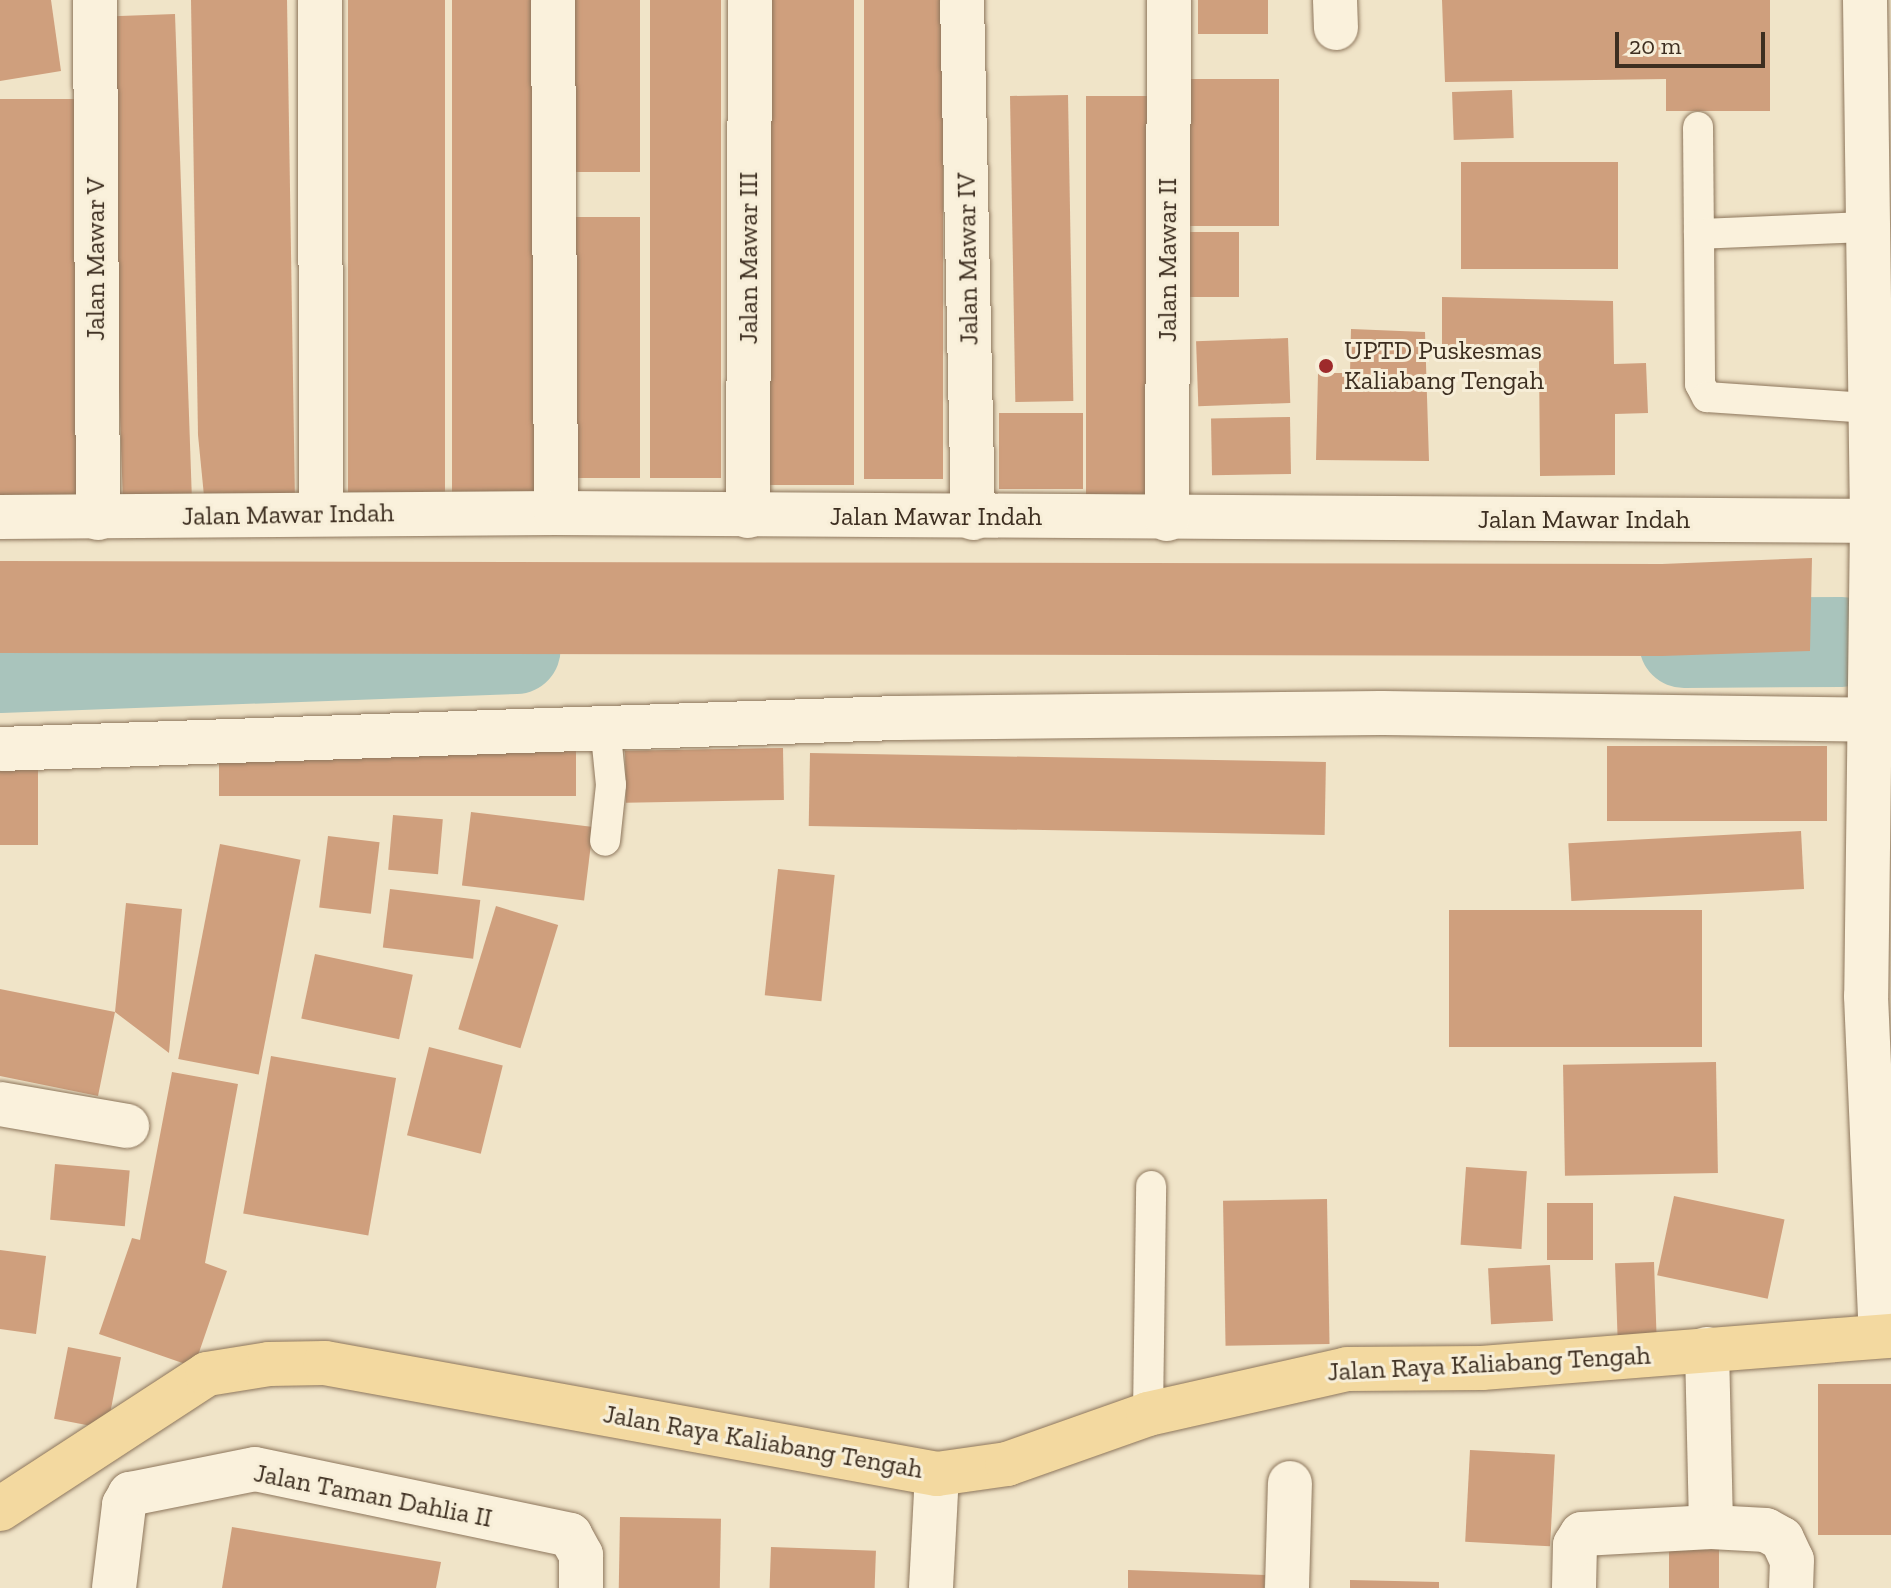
<!DOCTYPE html>
<html>
<head>
<meta charset="utf-8">
<style>
	body { margin:0 }
	#map { position:relative; width:1891px; height:1588px; overflow:hidden; background:#f0e4c8; font-family:"Zilla Slab",serif }
	div>[style] { position:absolute }
	[style*='--x'] { left:calc(var(--x)*1px); top:calc(var(--y)*1px); width:calc(var(--w)*1px); rotate:calc(var(--a)*1deg) }
	.river>* { height:90px; margin:-45px; padding:0 45px; transform-origin:45px; border-radius:45px; background:#a9c4bc }
	.building>* { inset:0; background:#cf9f7d; transform-origin:0 0 }
	.roads { filter:drop-shadow(0 0 2px #8d765c) drop-shadow(0 0 2px #8d765c) }
	.lane>* { height:30px; margin:-15px; padding:0 15px; transform-origin:15px; border-radius:15px; background:#faf1dc }
	.street>* { height:44px; margin:-22px; padding:0 22px; transform-origin:22px; border-radius:22px; background:#faf1dc }
	.secondary>* { height:44px; margin:-22px; padding:0 22px; transform-origin:22px; border-radius:22px; background:#faf1dc }
	.primary>* { height:44px; margin:-22px; padding:0 22px; transform-origin:22px; border-radius:22px; background:#f3d9a0 }
	.dots>* { width:22px; height:22px; translate:-50% -50%; box-sizing:border-box; border:4px solid #f7eed8; border-radius:50% }
	span { translate:-50% -50%; white-space:nowrap; text-align:center; line-height:1.15; -webkit-text-stroke:6px #f7eed8; paint-order:stroke }
	.street-label { font-size:26px; color:#3d2e20 }
	.poi-label { font-size:26px; color:#3d2e20 }
	.left { translate:0 -50%; text-align:left }
	.scale { position:absolute; left:1615px; top:32px; width:150px; height:36px; box-sizing:border-box; border:4px solid #3d2e20; border-top:0; padding-left:10px; font-size:24px; line-height:28px; white-space:nowrap; color:#3d2e20; -webkit-text-stroke:6px #f7eed8; paint-order:stroke }
</style>
</head>
<body>
<div id="map">
	<div class="river">
		<i style="--x:1684;--y:643;--w:158;--a:-0.4"></i>
		<i style="--x:0;--y:668;--w:516;--a:-2.11"></i>
	</div>
	<div class="building">
		<i style="clip-path:polygon(0 0,51px 0,61px 71px,0 81px)"></i>
		<i style="clip-path:polygon(191px 0,287px 0,295px 504px,205px 506px,198px 435px)"></i>
		<i style="left:348px;top:0;width:97px;height:492px"></i>
		<i style="left:452px;top:0;width:82px;height:494px"></i>
		<i style="left:567px;top:0;width:73px;height:172px"></i>
		<i style="left:650px;top:0;width:71px;height:478px"></i>
		<i style="left:766px;top:0;width:88px;height:485px"></i>
		<i style="left:864px;top:0;width:79px;height:479px"></i>
		<i style="left:1198px;top:0;width:70px;height:34px"></i>
		<i style="clip-path:polygon(1442px 0,1770px 0,1770px 111px,1666px 111px,1666px 79px,1445px 82px)"></i>
		<i style="left:175px;top:14px;width:484px;height:69px;rotate:88deg"></i>
		<i style="left:1279px;top:79px;width:147px;height:90px;rotate:90deg"></i>
		<i style="left:1512px;top:90px;width:48px;height:60px;rotate:88deg"></i>
		<i style="left:1068px;top:95px;width:306px;height:58px;rotate:89deg"></i>
		<i style="left:1086px;top:96px;width:68px;height:400px"></i>
		<i style="left:79px;top:99px;width:402px;height:79px;rotate:90deg"></i>
		<i style="left:1461px;top:162px;width:157px;height:107px"></i>
		<i style="left:564px;top:217px;width:76px;height:261px"></i>
		<i style="left:1189px;top:232px;width:50px;height:65px"></i>
		<i style="clip-path:polygon(1442px 297px,1613px 301px,1614px 364px,1646px 363px,1648px 413px,1615px 414px,1615px 475px,1540px 476px,1539px 358px,1442px 356px)"></i>
		<i style="clip-path:polygon(1351px 329px,1425px 332px,1429px 461px,1316px 460px,1318px 373px,1350px 373px)"></i>
		<i style="left:1288px;top:338px;width:65px;height:92px;rotate:88deg"></i>
		<i style="left:999px;top:413px;width:84px;height:76px"></i>
		<i style="left:1290px;top:417px;width:57px;height:79px;rotate:89deg"></i>
		<i style="clip-path:polygon(1812px 558px,1810px 651px,1662px 656px,0 653px,0 561px,1662px 564px)"></i>
		<i style="left:576px;top:745px;width:51px;height:357px;rotate:90deg"></i>
		<i style="left:1827px;top:746px;width:75px;height:220px;rotate:90deg"></i>
		<i style="left:783px;top:748px;width:52px;height:158px;rotate:89deg"></i>
		<i style="left:810px;top:753px;width:516px;height:73px;rotate:1deg"></i>
		<i style="left:0;top:766px;width:38px;height:79px"></i>
		<i style="left:471px;top:812px;width:123px;height:74px;rotate:7deg"></i>
		<i style="left:393px;top:815px;width:50px;height:55px;rotate:5deg"></i>
		<i style="left:1801px;top:831px;width:58px;height:233px;rotate:87deg"></i>
		<i style="left:328px;top:836px;width:52px;height:72px;rotate:7deg"></i>
		<i style="left:220px;top:844px;width:82px;height:219px;rotate:11deg"></i>
		<i style="left:778px;top:869px;width:57px;height:127px;rotate:6deg"></i>
		<i style="left:390px;top:889px;width:91px;height:59px;rotate:7deg"></i>
		<i style="clip-path:polygon(126px 903px,182px 909px,169px 1053px,115px 1012px,98px 1096px,0 1076px,0 989px,115px 1012px)"></i>
		<i style="left:496px;top:906px;width:65px;height:129px;rotate:17deg"></i>
		<i style="left:1702px;top:910px;width:137px;height:253px;rotate:90deg"></i>
		<i style="left:315px;top:954px;width:100px;height:66px;rotate:12deg"></i>
		<i style="left:429px;top:1047px;width:76px;height:91px;rotate:14deg"></i>
		<i style="left:271px;top:1056px;width:127px;height:160px;rotate:10deg"></i>
		<i style="left:1716px;top:1062px;width:111px;height:153px;rotate:89deg"></i>
		<i style="clip-path:polygon(172px 1072px,238px 1084px,205px 1263px,227px 1271px,194px 1367px,99px 1334px,132px 1238px,140px 1240px)"></i>
		<i style="left:55px;top:1164px;width:75px;height:56px;rotate:5deg"></i>
		<i style="left:1466px;top:1167px;width:61px;height:78px;rotate:4deg"></i>
		<i style="left:1674px;top:1196px;width:113px;height:81px;rotate:12deg"></i>
		<i style="left:1327px;top:1199px;width:145px;height:104px;rotate:89deg"></i>
		<i style="left:1547px;top:1203px;width:46px;height:57px"></i>
		<i style="clip-path:polygon(0 1250px,46px 1256px,36px 1334px,0 1329px)"></i>
		<i style="left:1654px;top:1262px;width:81px;height:39px;rotate:88deg"></i>
		<i style="left:1550px;top:1265px;width:56px;height:62px;rotate:87deg"></i>
		<i style="left:68px;top:1347px;width:54px;height:73px;rotate:11deg"></i>
		<i style="left:1818px;top:1384px;width:73px;height:151px"></i>
		<i style="left:1470px;top:1450px;width:85px;height:92px;rotate:3deg"></i>
		<i style="left:620px;top:1517px;width:101px;height:71px;rotate:1deg"></i>
		<i style="clip-path:polygon(232px 1527px,441px 1562px,436px 1588px,222px 1588px)"></i>
		<i style="left:1669px;top:1539px;width:50px;height:49px"></i>
		<i style="left:771px;top:1547px;width:105px;height:41px;rotate:2deg"></i>
		<i style="clip-path:polygon(1128px 1570px,1265px 1575px,1264px 1588px,1128px 1588px)"></i>
		<i style="clip-path:polygon(1350px 1580px,1439px 1582px,1439px 1588px,1350px 1588px)"></i>
	</div>
	<div class="roads">
		<div class="lane">
			<i style="--x:1698;--y:127;--w:107;--a:89.5"></i>
			<i style="--x:1699;--y:234;--w:169;--a:-2.4"></i>
			<i style="--x:1699;--y:234;--w:150;--a:89.6"></i>
			<i style="--x:1700;--y:384;--w:15;--a:62"></i>
			<i style="--x:1707;--y:397;--w:163;--a:3.9"></i>
			<i style="--x:605;--y:725;--w:60;--a:84.3"></i>
			<i style="--x:611;--y:785;--w:56;--a:96.1"></i>
			<i style="--x:1148;--y:1414;--w:228;--a:-89.2"></i>
		</div>
		<div class="street">
			<i style="--x:95;--y:0;--w:518;--a:89.67"></i>
			<i style="--x:320;--y:0;--w:514;--a:89.89"></i>
			<i style="--x:553;--y:0;--w:513;--a:89.66"></i>
			<i style="--x:962;--y:0;--w:518;--a:88.78"></i>
			<i style="--x:1335;--y:0;--w:28;--a:88"></i>
			<i style="--x:748;--y:516;--w:516;--a:-89.78"></i>
			<i style="--x:0;--y:517;--w:556;--a:-0.41"></i>
			<i style="--x:556;--y:513;--w:1335;--a:0.34"></i>
			<i style="--x:1167;--y:519;--w:519;--a:-89.78"></i>
			<i style="--x:0;--y:749;--w:898;--a:-1.98"></i>
			<i style="--x:897;--y:718;--w:483;--a:-0.6"></i>
			<i style="--x:1380;--y:713;--w:511;--a:0.78"></i>
			<i style="--x:0;--y:1104;--w:129;--a:9.8"></i>
			<i style="--x:1707;--y:1349;--w:178;--a:88.7"></i>
			<i style="--x:114;--y:1588;--w:84;--a:-83.1"></i>
			<i style="--x:124;--y:1505;--w:13;--a:-61"></i>
			<i style="--x:130;--y:1494;--w:127;--a:-11.3"></i>
			<i style="--x:255;--y:1469;--w:322;--a:11.8"></i>
			<i style="--x:570;--y:1535;--w:23;--a:61"></i>
			<i style="--x:581;--y:1555;--w:33;--a:90"></i>
			<i style="--x:931;--y:1588;--w:114;--a:-87"></i>
			<i style="--x:1287;--y:1588;--w:105;--a:-88.4"></i>
			<i style="--x:1574;--y:1588;--w:43;--a:-88.7"></i>
			<i style="--x:1575;--y:1545;--w:13;--a:-58"></i>
			<i style="--x:1582;--y:1534;--w:129;--a:-3.1"></i>
			<i style="--x:1711;--y:1527;--w:55;--a:3.1"></i>
			<i style="--x:1766;--y:1530;--w:18;--a:29"></i>
			<i style="--x:1782;--y:1539;--w:23;--a:65"></i>
			<i style="--x:1792;--y:1560;--w:28;--a:92"></i>
		</div>
		<div class="secondary">
			<i style="--x:1865;--y:0;--w:521;--a:89.23"></i>
			<i style="--x:1872;--y:521;--w:475;--a:90.7"></i>
			<i style="--x:1866;--y:996;--w:340;--a:87.5"></i>
		</div>
		<div class="primary">
			<i style="--x:0;--y:1509;--w:247;--a:-33.1"></i>
			<i style="--x:207;--y:1374;--w:63;--a:-9.2"></i>
			<i style="--x:269;--y:1364;--w:56;--a:-1"></i>
			<i style="--x:325;--y:1363;--w:622;--a:10.28"></i>
			<i style="--x:937;--y:1474;--w:71;--a:-8.1"></i>
			<i style="--x:1007;--y:1464;--w:150;--a:-19.5"></i>
			<i style="--x:1148;--y:1414;--w:204;--a:-12.7"></i>
			<i style="--x:1347;--y:1369;--w:135;--a:-0.4"></i>
			<i style="--x:1482;--y:1368;--w:410;--a:-4.5"></i>
		</div>
	</div>
	<div class="dots">
		<i style="left:1326px;top:366px;background:#9e2a2b"></i>
	</div>
	<div class="street-label">
		<span style="left:749px;top:258px;rotate:-90deg">Jalan Mawar III</span>
		<span style="left:96px;top:259px;rotate:-90deg">Jalan Mawar V</span>
		<span style="left:968px;top:259px;rotate:-91deg">Jalan Mawar IV</span>
		<span style="left:1168px;top:260px;rotate:-90deg">Jalan Mawar II</span>
		<span style="left:288px;top:515px;rotate:-1deg">Jalan Mawar Indah</span>
		<span style="left:936px;top:517px">Jalan Mawar Indah</span>
		<span style="left:1584px;top:520px">Jalan Mawar Indah</span>
		<span style="left:1489px;top:1364px;rotate:-3deg">Jalan Raya Kaliabang Tengah</span>
		<span style="left:763px;top:1442px;rotate:10deg">Jalan Raya Kaliabang Tengah</span>
		<span style="left:373px;top:1496px;rotate:11deg">Jalan Taman Dahlia II</span>
	</div>
	<div class="poi-label">
		<span class="left" style="left:1344px;top:366px">UPTD Puskesmas<br>Kaliabang Tengah</span>
	</div>
	<div class="scale">20 m</div>
</div>
</body>
</html>
